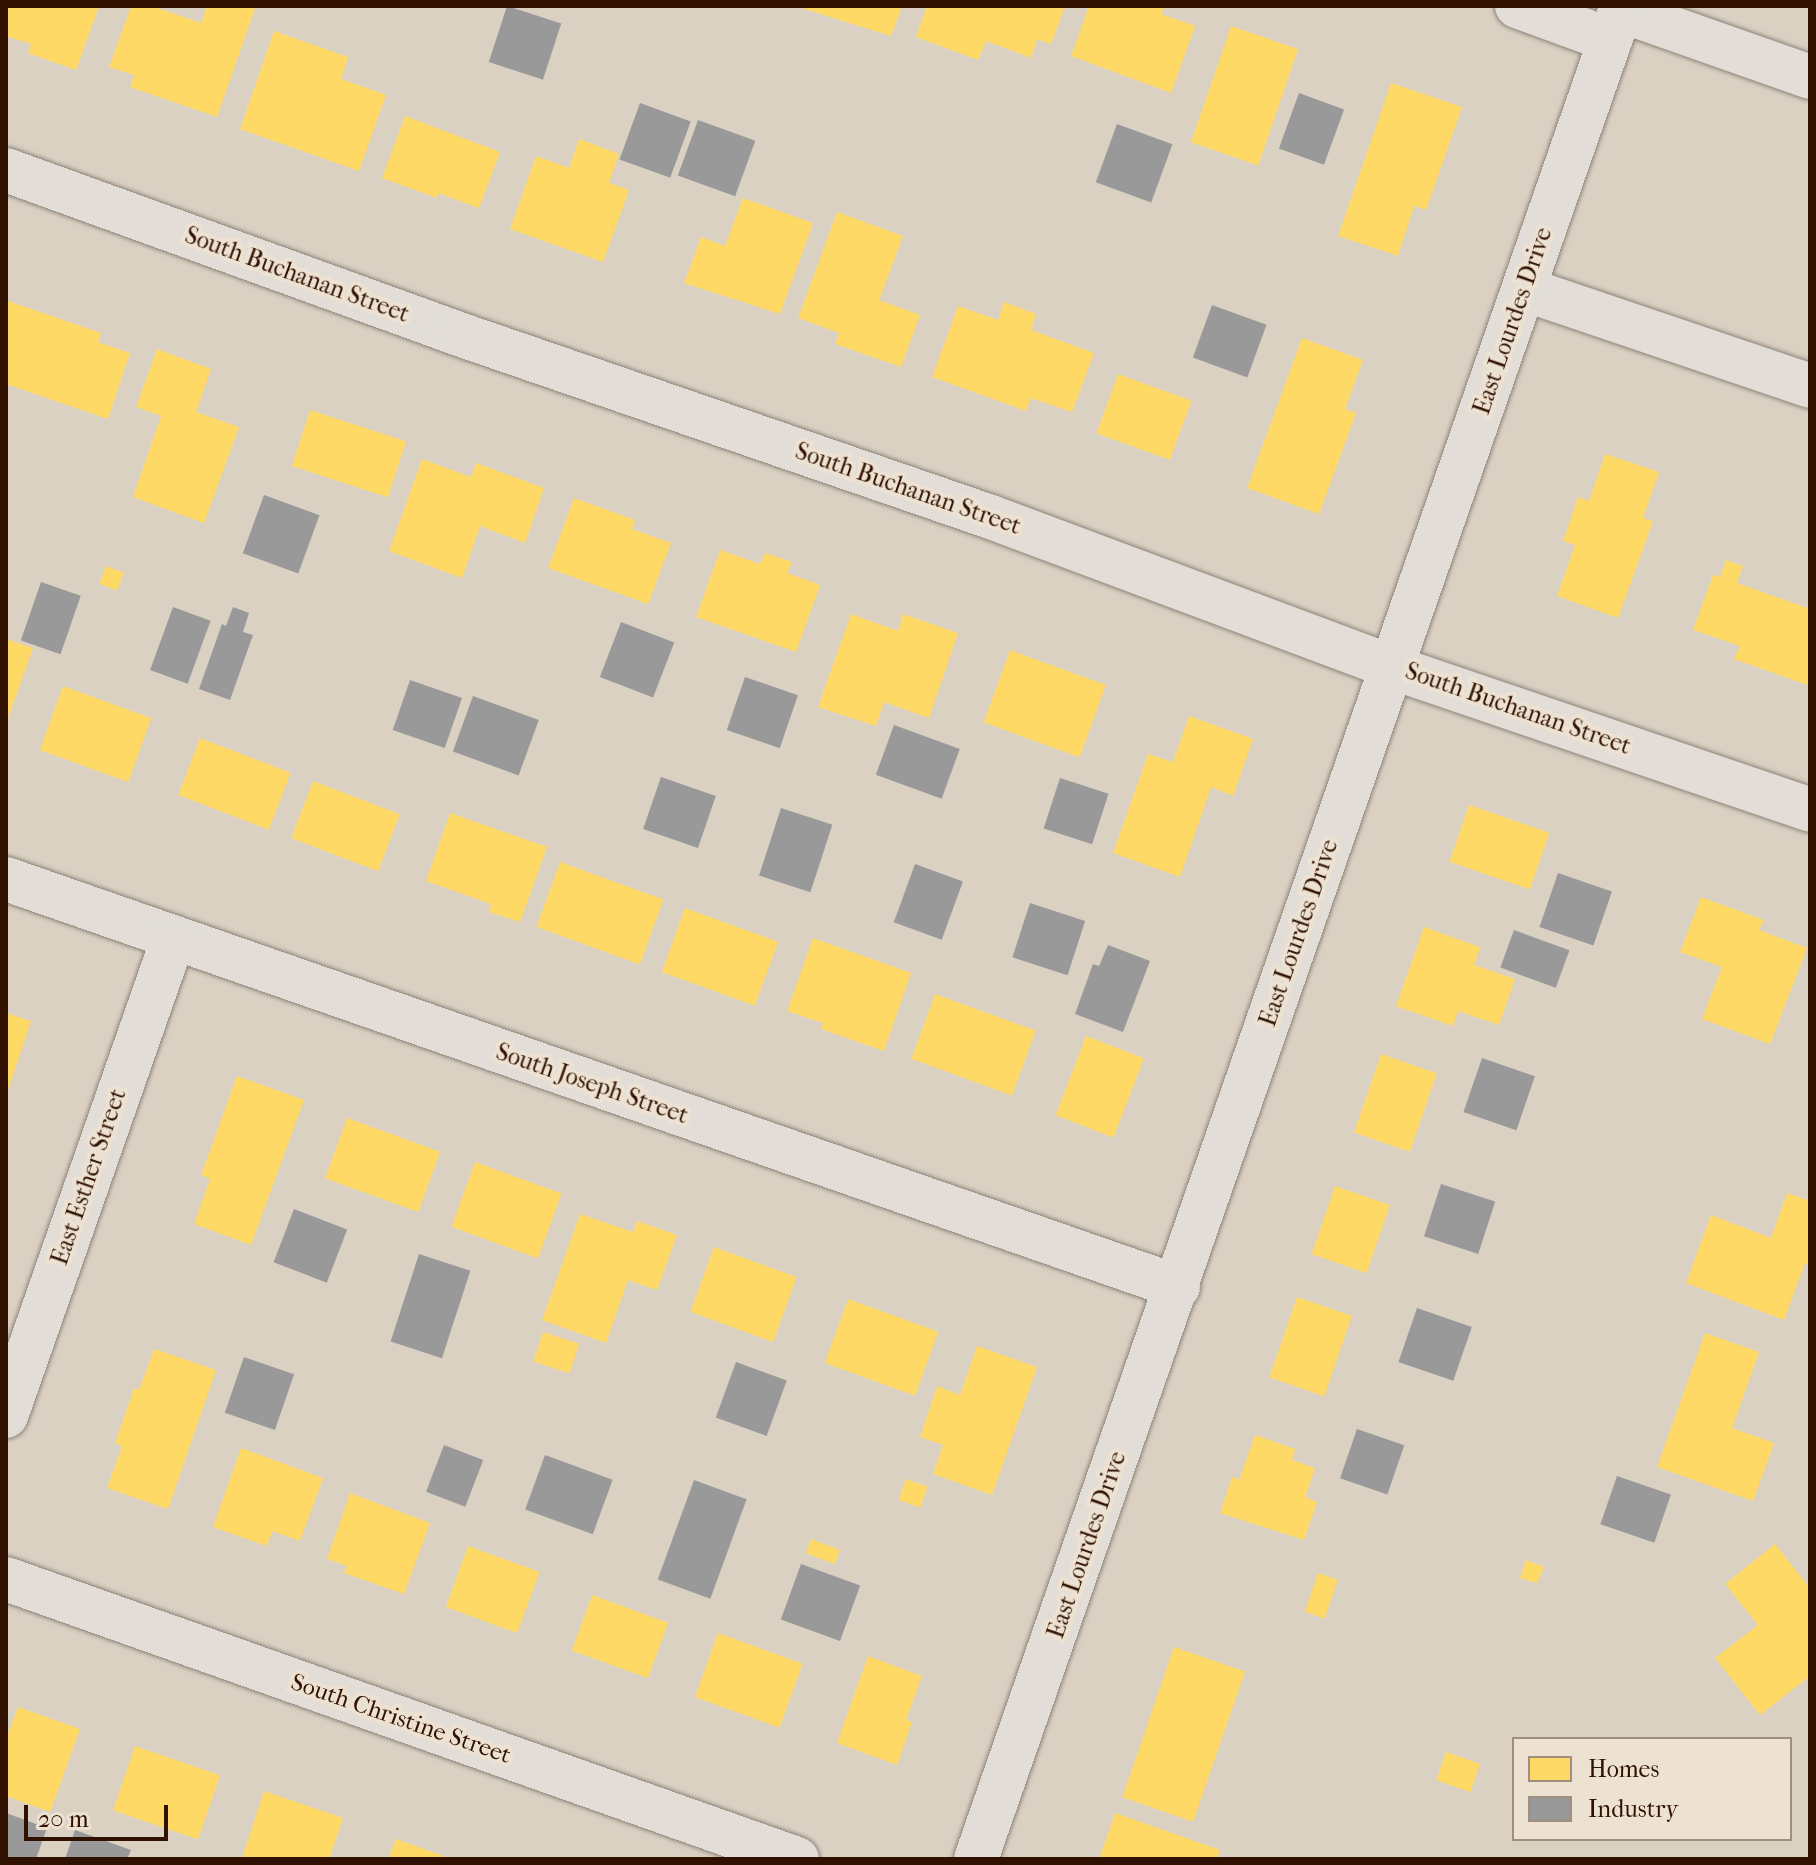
<!DOCTYPE html>
<html>
<head>
<meta charset="utf-8">
<style>
	body { margin:0 }
	#map { position:relative; width:1816px; height:1865px; overflow:hidden; background:#dad1c3; font-family:"IM FELL French Canon",serif }
	div>[style] { position:absolute }
	[style*='--x'] { left:calc(var(--x)*1px); top:calc(var(--y)*1px); width:calc(var(--w)*1px); rotate:calc(var(--a)*1deg) }
	.homes>* { inset:0; background:#ffd966; transform-origin:0 0 }
	.industry>* { inset:0; background:#999; transform-origin:0 0 }
	.roads { filter:drop-shadow(0 0 2px #8d8379) drop-shadow(0 0 2px #8d8379) }
	.minor>* { height:44px; margin:-22px; padding:0 22px; transform-origin:22px; border-radius:22px; background:#e2ded7 }
	span { translate:-50% -50%; white-space:nowrap; text-align:center; line-height:1.15; -webkit-text-stroke:8px #ede2d2; paint-order:stroke }
	.street-label { font-size:24px; color:#301100 }
	.frame { position:absolute; inset:0; border:8px solid #301100; pointer-events:none }
	.legend { position:absolute; left:1512px; top:1737px; width:280px; height:104px; box-sizing:border-box; background:#ede2d2; border:2px solid #a18e7e; margin:0; padding:10px 14px; list-style:none; font-size:24px; color:#301100 }
	.legend li { display:flex; align-items:center; gap:16px; height:40px }
	.legend b { width:40px; border:2px solid #a18e7e }
	.scale { position:absolute; left:24px; top:1805px; width:144px; height:36px; box-sizing:border-box; border:4px solid #301100; border-top:0; padding-left:10px; font-size:24px; line-height:28px; white-space:nowrap; color:#301100; -webkit-text-stroke:6px #ede2d2; paint-order:stroke }
</style>
</head>
<body>
<div id="map">
	<div class="homes">
		<i style="clip-path:polygon(6px 6px,99px 6px,76px 70px,28px 53px,31px 44px,6px 36px)"></i>
		<i style="clip-path:polygon(131px 6px,152px 6px,201px 23px,207px 6px,255px 8px,217px 117px,130px 87px,134px 75px,109px 67px)"></i>
		<i style="clip-path:polygon(795px 6px,902px 6px,891px 36px)"></i>
		<i style="clip-path:polygon(927px 6px,1065px 6px,1051px 44px,1037px 39px,1031px 58px,986px 41px,978px 60px,916px 37px)"></i>
		<i style="clip-path:polygon(1089px 6px,1164px 6px,1161px 14px,1195px 26px,1171px 93px,1071px 56px)"></i>
		<i style="left:1231px;top:26px;width:71px;height:123px;rotate:19deg"></i>
		<i style="clip-path:polygon(274px 31px,348px 57px,341px 79px,386px 95px,359px 171px,240px 129px)"></i>
		<i style="clip-path:polygon(1391px 83px,1462px 107px,1426px 210px,1414px 206px,1398px 256px,1338px 236px)"></i>
		<i style="clip-path:polygon(405px 116px,500px 152px,479px 208px,438px 193px,437px 198px,382px 178px)"></i>
		<i style="clip-path:polygon(579px 139px,619px 154px,609px 183px,629px 190px,603px 262px,510px 229px,536px 156px,569px 168px)"></i>
		<i style="clip-path:polygon(743px 198px,813px 223px,780px 314px,684px 283px,701px 237px,725px 246px)"></i>
		<i style="clip-path:polygon(837px 212px,903px 236px,879px 300px,920px 315px,901px 367px,835px 344px,839px 333px,798px 318px)"></i>
		<i style="clip-path:polygon(8px 301px,101px 333px,98px 342px,130px 353px,108px 419px,6px 384px)"></i>
		<i style="clip-path:polygon(1004px 302px,1036px 314px,1031px 330px,1094px 353px,1072px 412px,1031px 398px,1026px 411px,932px 377px,958px 306px,998px 320px)"></i>
		<i style="clip-path:polygon(1302px 338px,1363px 360px,1345px 409px,1356px 413px,1319px 514px,1247px 488px)"></i>
		<i style="clip-path:polygon(157px 349px,211px 369px,196px 412px,239px 427px,204px 523px,133px 497px,161px 416px,136px 407px)"></i>
		<i style="left:1118px;top:374px;width:78px;height:63px;rotate:20deg"></i>
		<i style="left:310px;top:410px;width:101px;height:59px;rotate:18deg"></i>
		<i style="clip-path:polygon(1605px 454px,1659px 472px,1643px 518px,1653px 521px,1618px 618px,1557px 596px,1575px 545px,1563px 541px,1578px 497px,1589px 501px)"></i>
		<i style="clip-path:polygon(422px 459px,471px 477px,476px 463px,544px 488px,525px 543px,480px 526px,462px 578px,389px 551px)"></i>
		<i style="clip-path:polygon(574px 498px,635px 520px,632px 529px,671px 543px,648px 604px,548px 568px)"></i>
		<i style="clip-path:polygon(720px 550px,760px 564px,765px 553px,792px 562px,787px 573px,820px 585px,796px 652px,696px 617px)"></i>
		<i style="clip-path:polygon(1726px 560px,1743px 566px,1737px 583px,1810px 609px,1810px 686px,1734px 659px,1740px 646px,1693px 630px,1713px 575px,1720px 577px)"></i>
		<i style="left:106px;top:566px;width:19px;height:19px;rotate:21deg"></i>
		<i style="clip-path:polygon(851px 614px,898px 631px,903px 614px,958px 633px,929px 718px,884px 702px,876px 726px,818px 707px)"></i>
		<i style="clip-path:polygon(6px 639px,33px 648px,6px 724px)"></i>
		<i style="left:1010px;top:650px;width:102px;height:77px;rotate:20deg"></i>
		<i style="left:63px;top:686px;width:94px;height:68px;rotate:20deg"></i>
		<i style="clip-path:polygon(1189px 716px,1253px 739px,1233px 796px,1211px 787px,1180px 877px,1113px 853px,1148px 754px,1173px 762px)"></i>
		<i style="left:200px;top:738px;width:97px;height:61px;rotate:21deg"></i>
		<i style="left:313px;top:781px;width:93px;height:61px;rotate:21deg"></i>
		<i style="left:1469px;top:805px;width:85px;height:60px;rotate:19deg"></i>
		<i style="clip-path:polygon(450px 813px,547px 847px,520px 922px,489px 912px,491px 904px,426px 881px)"></i>
		<i style="left:560px;top:862px;width:110px;height:69px;rotate:20deg"></i>
		<i style="clip-path:polygon(1701px 897px,1764px 920px,1759px 930px,1807px 948px,1770px 1044px,1702px 1019px,1722px 967px,1680px 952px)"></i>
		<i style="left:685px;top:908px;width:99px;height:68px;rotate:20deg"></i>
		<i style="clip-path:polygon(1424px 927px,1480px 947px,1474px 965px,1515px 979px,1499px 1025px,1458px 1011px,1453px 1026px,1396px 1006px)"></i>
		<i style="clip-path:polygon(813px 938px,911px 973px,884px 1051px,821px 1029px,823px 1023px,787px 1011px)"></i>
		<i style="left:935px;top:994px;width:107px;height:69px;rotate:20deg"></i>
		<i style="clip-path:polygon(6px 1013px,31px 1021px,7px 1093px,6px 1093px)"></i>
		<i style="left:1086px;top:1036px;width:62px;height:85px;rotate:21deg"></i>
		<i style="left:1381px;top:1054px;width:59px;height:83px;rotate:19deg"></i>
		<i style="clip-path:polygon(237px 1076px,304px 1100px,251px 1245px,194px 1224px,210px 1179px,201px 1175px)"></i>
		<i style="left:347px;top:1118px;width:99px;height:64px;rotate:20deg"></i>
		<i style="left:475px;top:1162px;width:92px;height:69px;rotate:20deg"></i>
		<i style="left:1335px;top:1186px;width:58px;height:72px;rotate:19deg"></i>
		<i style="clip-path:polygon(1787px 1193px,1810px 1201px,1810px 1265px,1805px 1263px,1784px 1320px,1686px 1283px,1711px 1215px,1771px 1238px)"></i>
		<i style="clip-path:polygon(580px 1214px,633px 1232px,637px 1221px,677px 1235px,657px 1290px,628px 1280px,606px 1343px,542px 1320px)"></i>
		<i style="left:714px;top:1247px;width:88px;height:69px;rotate:20deg"></i>
		<i style="left:1297px;top:1297px;width:58px;height:85px;rotate:19deg"></i>
		<i style="left:848px;top:1299px;width:96px;height:68px;rotate:20deg"></i>
		<i style="left:543px;top:1332px;width:38px;height:31px;rotate:18deg"></i>
		<i style="clip-path:polygon(1705px 1333px,1759px 1352px,1732px 1428px,1774px 1443px,1753px 1501px,1657px 1467px)"></i>
		<i style="clip-path:polygon(977px 1346px,1037px 1367px,992px 1495px,933px 1474px,943px 1445px,920px 1437px,937px 1386px,960px 1395px)"></i>
		<i style="clip-path:polygon(154px 1349px,216px 1370px,168px 1509px,107px 1488px,122px 1446px,115px 1443px,134px 1388px,139px 1390px)"></i>
		<i style="clip-path:polygon(1255px 1435px,1295px 1449px,1292px 1460px,1315px 1468px,1305px 1497px,1317px 1502px,1304px 1540px,1220px 1513px,1232px 1477px,1239px 1480px)"></i>
		<i style="clip-path:polygon(241px 1448px,323px 1478px,300px 1541px,272px 1531px,267px 1546px,213px 1527px)"></i>
		<i style="left:906px;top:1479px;width:23px;height:22px;rotate:20deg"></i>
		<i style="clip-path:polygon(350px 1493px,430px 1523px,404px 1594px,344px 1573px,347px 1566px,327px 1559px)"></i>
		<i style="left:811px;top:1539px;width:31px;height:15px;rotate:21deg"></i>
		<i style="clip-path:polygon(1775px 1544px,1810px 1588px,1810px 1676px,1760px 1715px,1715px 1658px,1758px 1625px,1725px 1584px)"></i>
		<i style="left:468px;top:1546px;width:76px;height:65px;rotate:20deg"></i>
		<i style="clip-path:polygon(1526px 1560px,1544px 1567px,1537px 1583px,1520px 1578px)"></i>
		<i style="left:1318px;top:1573px;width:21px;height:41px;rotate:19deg"></i>
		<i style="left:592px;top:1595px;width:81px;height:59px;rotate:20deg"></i>
		<i style="left:718px;top:1633px;width:90px;height:68px;rotate:20deg"></i>
		<i style="left:1174px;top:1647px;width:75px;height:159px;rotate:19deg"></i>
		<i style="clip-path:polygon(868px 1656px,922px 1676px,906px 1720px,912px 1722px,897px 1765px,837px 1743px)"></i>
		<i style="clip-path:polygon(18px 1707px,80px 1729px,50px 1812px,6px 1796px,6px 1739px)"></i>
		<i style="left:135px;top:1746px;width:90px;height:68px;rotate:19deg"></i>
		<i style="left:1446px;top:1752px;width:36px;height:30px;rotate:19deg"></i>
		<i style="clip-path:polygon(264px 1791px,343px 1818px,329px 1859px,242px 1858px)"></i>
		<i style="clip-path:polygon(1115px 1813px,1220px 1850px,1217px 1859px,1099px 1859px)"></i>
		<i style="clip-path:polygon(396px 1839px,452px 1859px,388px 1859px)"></i>
	</div>
	<div class="industry">
		<i style="left:507px;top:6px;width:57px;height:59px;rotate:18deg"></i>
		<i style="left:1299px;top:93px;width:48px;height:59px;rotate:20deg"></i>
		<i style="left:640px;top:103px;width:54px;height:60px;rotate:20deg"></i>
		<i style="left:698px;top:120px;width:61px;height:59px;rotate:20deg"></i>
		<i style="left:1117px;top:124px;width:59px;height:62px;rotate:20deg"></i>
		<i style="left:1212px;top:305px;width:58px;height:56px;rotate:20deg"></i>
		<i style="left:264px;top:495px;width:59px;height:62px;rotate:20deg"></i>
		<i style="left:41px;top:582px;width:42px;height:62px;rotate:19deg"></i>
		<i style="left:173px;top:607px;width:40px;height:67px;rotate:20deg"></i>
		<i style="clip-path:polygon(233px 607px,249px 613px,243px 632px,253px 635px,230px 700px,199px 689px,222px 624px,226px 626px)"></i>
		<i style="left:621px;top:622px;width:57px;height:59px;rotate:21deg"></i>
		<i style="left:745px;top:677px;width:56px;height:56px;rotate:19deg"></i>
		<i style="left:410px;top:680px;width:55px;height:53px;rotate:19deg"></i>
		<i style="left:473px;top:696px;width:70px;height:59px;rotate:20deg"></i>
		<i style="left:894px;top:725px;width:70px;height:53px;rotate:20deg"></i>
		<i style="left:661px;top:777px;width:58px;height:55px;rotate:19deg"></i>
		<i style="left:1060px;top:778px;width:51px;height:53px;rotate:18deg"></i>
		<i style="left:781px;top:808px;width:54px;height:71px;rotate:18deg"></i>
		<i style="left:915px;top:864px;width:51px;height:62px;rotate:20deg"></i>
		<i style="left:1558px;top:873px;width:57px;height:57px;rotate:19deg"></i>
		<i style="left:1030px;top:903px;width:58px;height:57px;rotate:18deg"></i>
		<i style="left:1514px;top:930px;width:59px;height:40px;rotate:20deg"></i>
		<i style="clip-path:polygon(1108px 945px,1150px 961px,1123px 1032px,1075px 1014px,1093px 964px,1099px 966px)"></i>
		<i style="left:1482px;top:1058px;width:56px;height:57px;rotate:19deg"></i>
		<i style="left:1441px;top:1184px;width:57px;height:55px;rotate:18deg"></i>
		<i style="left:294px;top:1209px;width:57px;height:57px;rotate:21deg"></i>
		<i style="left:419px;top:1254px;width:54px;height:92px;rotate:18deg"></i>
		<i style="left:1417px;top:1308px;width:58px;height:57px;rotate:19deg"></i>
		<i style="left:244px;top:1357px;width:53px;height:59px;rotate:19deg"></i>
		<i style="left:736px;top:1362px;width:54px;height:59px;rotate:20deg"></i>
		<i style="left:1357px;top:1429px;width:50px;height:52px;rotate:19deg"></i>
		<i style="left:444px;top:1445px;width:42px;height:50px;rotate:21deg"></i>
		<i style="left:545px;top:1455px;width:72px;height:58px;rotate:20deg"></i>
		<i style="left:1617px;top:1476px;width:57px;height:51px;rotate:19deg"></i>
		<i style="left:694px;top:1480px;width:56px;height:106px;rotate:20deg"></i>
		<i style="left:801px;top:1564px;width:63px;height:59px;rotate:20deg"></i>
		<i style="clip-path:polygon(6px 1813px,47px 1828px,36px 1859px,6px 1859px)"></i>
		<i style="clip-path:polygon(75px 1830px,131px 1850px,127px 1859px,65px 1859px)"></i>
	</div>
	<div class="roads">
		<div class="minor">
			<i style="--x:1517;--y:6;--w:99;--a:20.1"></i>
			<i style="--x:1620;--y:10;--w:201;--a:19.4"></i>
			<i style="--x:6;--y:170;--w:475;--a:19.9"></i>
			<i style="--x:453;--y:332;--w:569;--a:18.98"></i>
			<i style="--x:991;--y:517;--w:430;--a:20.5"></i>
			<i style="--x:1394;--y:668;--w:440;--a:18.8"></i>
			<i style="--x:1524;--y:289;--w:302;--a:18.7"></i>
			<i style="--x:6;--y:879;--w:1241;--a:19.19"></i>
			<i style="--x:6;--y:1416;--w:505;--a:-70.7"></i>
			<i style="--x:6;--y:1579;--w:839;--a:19.49"></i>
			<i style="--x:976;--y:1859;--w:1962;--a:-70.78"></i>
		</div>
	</div>
	<div class="street-label">
		<span style="left:297px;top:275px;rotate:20deg">South Buchanan Street</span>
		<span style="left:1513px;top:321px;rotate:-71deg">East Lourdes Drive</span>
		<span style="left:908px;top:489px;rotate:19deg">South Buchanan Street</span>
		<span style="left:1518px;top:709px;rotate:19deg">South Buchanan Street</span>
		<span style="left:1299px;top:933px;rotate:-71deg">East Lourdes Drive</span>
		<span style="left:592px;top:1084px;rotate:19deg">South Joseph Street</span>
		<span style="left:89px;top:1177px;rotate:-71deg">East Esther Street</span>
		<span style="left:1087px;top:1545px;rotate:-71deg">East Lourdes Drive</span>
		<span style="left:401px;top:1719px;rotate:19deg">South Christine Street</span>
	</div>
	<div class="frame"></div>
	<ul class="legend">
	<li><b style="height:22px;background:#ffd966"></b>Homes</li>
	<li><b style="height:22px;background:#999"></b>Industry</li>
	</ul>
	<div class="scale">20 m</div>
</div>
</body>
</html>
